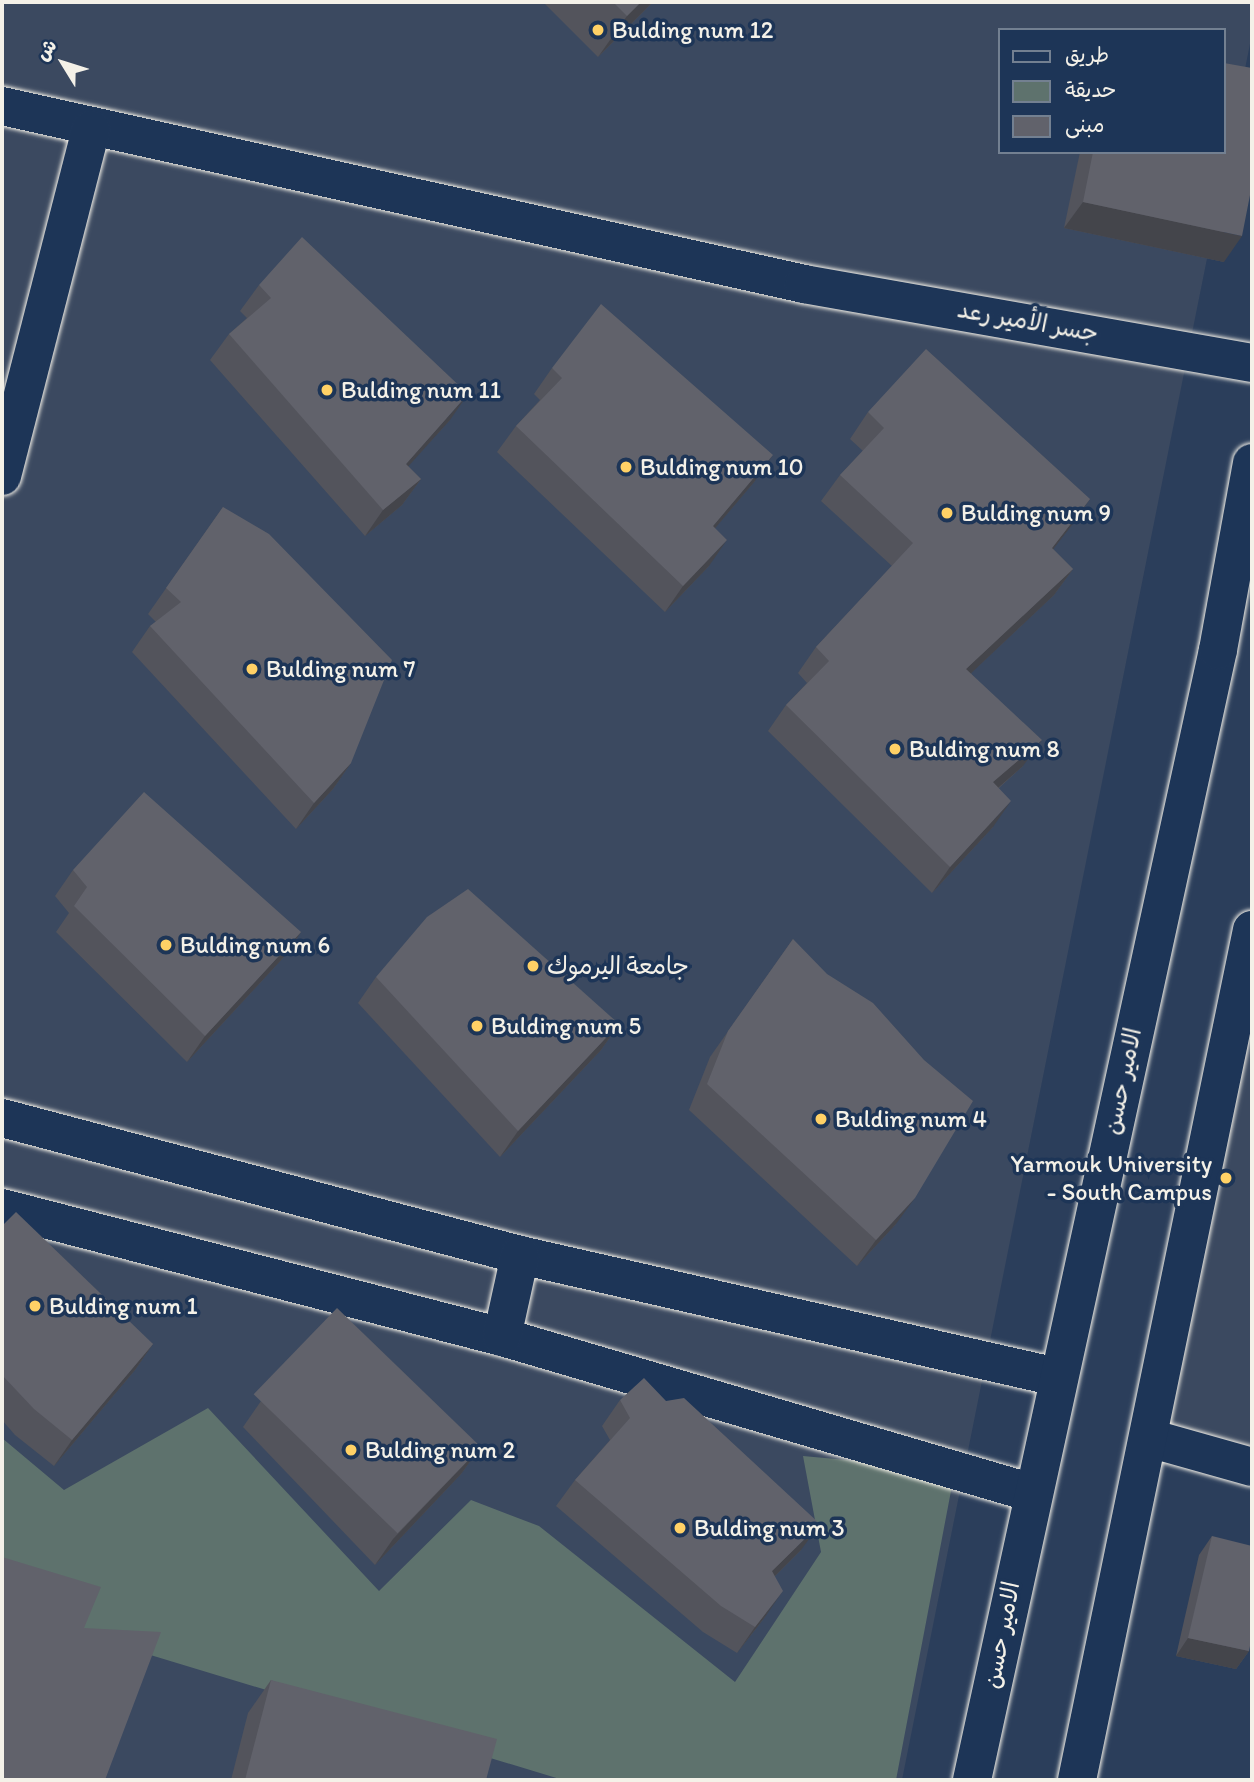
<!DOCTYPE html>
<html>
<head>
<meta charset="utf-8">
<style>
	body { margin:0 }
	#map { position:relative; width:1254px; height:1782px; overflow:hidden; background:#2b3e5b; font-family:Itim,"Playpen Sans Arabic",sans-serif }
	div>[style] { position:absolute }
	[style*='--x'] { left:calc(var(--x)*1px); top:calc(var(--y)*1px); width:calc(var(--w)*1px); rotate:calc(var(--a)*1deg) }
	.built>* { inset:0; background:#3b4960 }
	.green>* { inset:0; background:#5e726d }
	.roads { filter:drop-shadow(0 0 2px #f4f1e8) drop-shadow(0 0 2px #f4f1e8) }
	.minor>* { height:38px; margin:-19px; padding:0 19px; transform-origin:19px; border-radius:19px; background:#1d3557 }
	.major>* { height:38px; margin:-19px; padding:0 19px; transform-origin:19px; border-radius:19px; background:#1d3557 }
	.wall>* { inset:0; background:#53545c }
	.shaded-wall>* { inset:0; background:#44454b }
	.building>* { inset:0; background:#61626b; transform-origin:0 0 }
	.dots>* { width:19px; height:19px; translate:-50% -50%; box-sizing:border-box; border:4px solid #1d3557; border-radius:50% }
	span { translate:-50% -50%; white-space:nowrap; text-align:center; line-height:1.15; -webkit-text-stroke:7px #1d3557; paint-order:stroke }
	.poi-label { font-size:24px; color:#f4f1e8 }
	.left { translate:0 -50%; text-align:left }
	.right { translate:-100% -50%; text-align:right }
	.street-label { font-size:24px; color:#f4f1e8 }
	.frame { position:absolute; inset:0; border:4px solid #f4f1e8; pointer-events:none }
	.legend { position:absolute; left:998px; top:28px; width:228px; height:126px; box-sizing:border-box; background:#1d3557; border:2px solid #738091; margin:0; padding:9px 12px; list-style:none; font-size:21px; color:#f4f1e8 }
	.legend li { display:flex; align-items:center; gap:14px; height:35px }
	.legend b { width:35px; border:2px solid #738091 }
	.north { position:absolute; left:28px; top:28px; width:70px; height:70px; -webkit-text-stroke:5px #1d3557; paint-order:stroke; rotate:308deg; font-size:19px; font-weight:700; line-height:28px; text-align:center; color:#f4f1e8 }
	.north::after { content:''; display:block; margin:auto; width:24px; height:32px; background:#f4f1e8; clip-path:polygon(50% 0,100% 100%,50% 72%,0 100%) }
</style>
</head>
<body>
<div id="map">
	<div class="built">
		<i style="clip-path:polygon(evenodd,2px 2px,1252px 2px,1252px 34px,902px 1780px,2px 1780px,2px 2px,1000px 30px,1224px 30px,1224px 152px,1000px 152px,1000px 30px)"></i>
		<i style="clip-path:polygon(1252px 918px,1252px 1467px,1149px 1438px)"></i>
	</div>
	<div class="green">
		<i style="clip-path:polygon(208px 1408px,379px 1591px,471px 1500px,539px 1526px,735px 1682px,821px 1552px,803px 1456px,955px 1470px,896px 1780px,563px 1780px,2px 1610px,2px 1438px,64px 1490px)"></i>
	</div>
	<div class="roads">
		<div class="minor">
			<i style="--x:2;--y:106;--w:822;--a:12.51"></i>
			<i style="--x:804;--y:284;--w:455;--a:10"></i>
			<i style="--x:2;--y:476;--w:358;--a:-75.6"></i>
			<i style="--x:2;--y:1118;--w:536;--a:14.81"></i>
			<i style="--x:520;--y:1255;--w:551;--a:12.8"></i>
			<i style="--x:2;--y:1208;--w:516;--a:14.47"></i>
			<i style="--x:502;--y:1337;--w:549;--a:16.39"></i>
			<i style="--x:502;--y:1337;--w:84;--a:-77.6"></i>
			<i style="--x:1149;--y:1438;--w:107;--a:15.7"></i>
		</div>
		<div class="major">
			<i style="--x:972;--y:1780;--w:1156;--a:-77.72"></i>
			<i style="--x:1218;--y:650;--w:190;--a:-79.7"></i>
			<i style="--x:1077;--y:1780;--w:868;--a:-78.37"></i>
		</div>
	</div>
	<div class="wall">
		<i style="clip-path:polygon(543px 2px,653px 2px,598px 57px)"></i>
		<i style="clip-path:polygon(1080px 152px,1224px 152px,1224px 262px,1064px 228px)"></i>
		<i style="clip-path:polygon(259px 285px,450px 420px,408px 466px,421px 479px,402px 505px,365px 536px,210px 360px,229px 334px,247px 318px,240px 311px)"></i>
		<i style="clip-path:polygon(552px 368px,755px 481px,715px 528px,709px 566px,665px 612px,497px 452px,516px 426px,540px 400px,534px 394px)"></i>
		<i style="clip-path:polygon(868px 412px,1090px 499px,1053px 549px,1073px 569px,1054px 595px,971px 673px,1023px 766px,999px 788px,993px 827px,932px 893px,768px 731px,786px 705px,807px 683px,798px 673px,816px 647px,892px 566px,821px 501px,840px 475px,863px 451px,850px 439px)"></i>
		<i style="clip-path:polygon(223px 507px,351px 763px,333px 789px,296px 829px,132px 652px,150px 626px,156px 622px,148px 614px)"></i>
		<i style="clip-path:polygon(73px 870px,301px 932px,283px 958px,187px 1062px,56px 932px,69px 913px,55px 896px)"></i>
		<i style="clip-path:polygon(793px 939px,896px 1224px,857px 1266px,689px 1110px,710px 1057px)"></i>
		<i style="clip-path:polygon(376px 977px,619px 1024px,601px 1050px,500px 1157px,358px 1003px)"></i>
		<i style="clip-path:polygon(2px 1226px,153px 1344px,135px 1370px,54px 1466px,15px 1435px,2px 1420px)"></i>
		<i style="clip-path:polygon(620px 1400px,801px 1550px,775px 1576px,765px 1617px,737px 1653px,703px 1632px,556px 1506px,575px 1480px,610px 1440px,602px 1426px)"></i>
		<i style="clip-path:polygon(261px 1401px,480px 1448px,461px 1474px,375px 1565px,243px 1427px)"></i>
		<i style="clip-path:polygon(1212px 1536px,1249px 1651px,1236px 1669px,1176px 1656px,1199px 1555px)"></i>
		<i style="clip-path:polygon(271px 1680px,486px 1780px,231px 1780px,248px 1713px)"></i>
	</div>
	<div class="shaded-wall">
		<i style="clip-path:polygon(641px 2px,653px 2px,598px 57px,627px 16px)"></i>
		<i style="clip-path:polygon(1083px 202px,1242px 236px,1224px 262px,1064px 228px)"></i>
		<i style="clip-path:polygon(468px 394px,450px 420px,387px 490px,406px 464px)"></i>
		<i style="clip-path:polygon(773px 455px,755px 481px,695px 552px,713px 526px)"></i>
		<i style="clip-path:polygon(421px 479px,402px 505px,365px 536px,383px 510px)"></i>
		<i style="clip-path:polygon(1090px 499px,1072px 525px,1034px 574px,1052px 548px)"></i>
		<i style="clip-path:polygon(727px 540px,709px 566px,665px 612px,683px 586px)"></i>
		<i style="clip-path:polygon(1073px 569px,1054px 595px,948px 695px,966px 669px)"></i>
		<i style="clip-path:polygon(1042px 740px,1023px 766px,975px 808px,993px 782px)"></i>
		<i style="clip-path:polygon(351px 763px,333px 789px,296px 829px,314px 803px)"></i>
		<i style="clip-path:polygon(1011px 801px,993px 827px,932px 893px,950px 867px)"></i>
		<i style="clip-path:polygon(301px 932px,283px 958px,187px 1062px,205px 1036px)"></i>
		<i style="clip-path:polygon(619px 1024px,601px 1050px,500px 1157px,518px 1131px)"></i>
		<i style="clip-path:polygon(915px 1198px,896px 1224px,857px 1266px,876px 1240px)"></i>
		<i style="clip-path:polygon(153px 1344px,135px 1370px,54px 1466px,72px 1440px)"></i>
		<i style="clip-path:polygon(480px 1448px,461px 1474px,375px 1565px,393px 1539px)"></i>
		<i style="clip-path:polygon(820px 1524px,801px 1550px,754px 1597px,772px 1571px)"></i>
		<i style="clip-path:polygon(783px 1591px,765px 1617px,737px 1653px,755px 1627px)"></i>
		<i style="clip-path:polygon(1188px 1638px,1249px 1651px,1236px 1669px,1176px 1656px)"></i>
	</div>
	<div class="building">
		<i style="clip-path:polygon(613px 2px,641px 2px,627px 16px)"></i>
		<i style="clip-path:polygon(1224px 63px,1252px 68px,1252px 185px,1242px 236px,1083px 202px,1093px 152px,1224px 152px)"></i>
		<i style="clip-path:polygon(302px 237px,468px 394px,406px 464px,421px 479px,383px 510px,229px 334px,271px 298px,259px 285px)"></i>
		<i style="clip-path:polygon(601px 304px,773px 455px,713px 526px,727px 540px,683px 586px,516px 426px,562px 378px,552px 368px)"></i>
		<i style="clip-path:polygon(926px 349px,1090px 499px,1052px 548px,1073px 569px,966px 669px,1042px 740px,993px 782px,1011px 801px,950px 867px,786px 705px,829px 661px,816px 647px,913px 543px,840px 475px,884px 428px,868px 412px)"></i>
		<i style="clip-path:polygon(223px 507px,269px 534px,392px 660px,351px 763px,314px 803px,150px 626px,181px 602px,166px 588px)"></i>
		<i style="clip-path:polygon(144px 792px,301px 932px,205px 1036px,74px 906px,87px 887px,73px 870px)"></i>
		<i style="clip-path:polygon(468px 889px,619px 1024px,518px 1131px,376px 977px,427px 917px)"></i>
		<i style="clip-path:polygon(793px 939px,827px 974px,873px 1003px,924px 1060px,973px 1101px,915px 1198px,876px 1240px,707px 1084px,728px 1031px)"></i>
		<i style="clip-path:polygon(16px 1212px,153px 1344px,72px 1440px,34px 1409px,2px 1375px,2px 1226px)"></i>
		<i style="left:337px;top:1308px;width:200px;height:120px;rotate:44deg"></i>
		<i style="clip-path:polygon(644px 1378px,666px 1401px,684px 1398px,820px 1524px,772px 1571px,783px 1591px,755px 1627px,721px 1606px,575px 1480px,630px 1418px,620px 1400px)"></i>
		<i style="clip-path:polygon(1212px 1536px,1252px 1546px,1252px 1636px,1249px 1651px,1188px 1638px)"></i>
		<i style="clip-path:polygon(2px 1557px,101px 1587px,84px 1628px,161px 1632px,105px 1780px,2px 1780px)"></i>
		<i style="clip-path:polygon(271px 1680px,497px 1739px,486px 1780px,245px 1780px)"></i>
	</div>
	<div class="dots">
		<i style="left:598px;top:30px;background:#ffd166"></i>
		<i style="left:327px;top:390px;background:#ffd166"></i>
		<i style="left:626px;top:467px;background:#ffd166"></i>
		<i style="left:947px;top:513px;background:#ffd166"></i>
		<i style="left:252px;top:669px;background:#ffd166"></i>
		<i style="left:895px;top:749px;background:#ffd166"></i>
		<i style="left:166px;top:945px;background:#ffd166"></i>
		<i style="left:533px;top:966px;background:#ffd166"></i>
		<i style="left:477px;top:1026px;background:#ffd166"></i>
		<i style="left:821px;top:1119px;background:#ffd166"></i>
		<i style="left:1226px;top:1178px;background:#ffd166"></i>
		<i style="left:35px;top:1306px;background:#ffd166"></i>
		<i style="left:351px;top:1450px;background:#ffd166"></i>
		<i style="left:680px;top:1528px;background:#ffd166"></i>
	</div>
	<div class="poi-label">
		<span class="left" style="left:612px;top:30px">Bulding num 12</span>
		<span class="left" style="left:341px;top:390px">Bulding num 11</span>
		<span class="left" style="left:640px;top:467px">Bulding num 10</span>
		<span class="left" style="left:961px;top:513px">Bulding num 9</span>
		<span class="left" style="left:266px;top:669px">Bulding num 7</span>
		<span class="left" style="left:909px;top:749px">Bulding num 8</span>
		<span class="left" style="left:180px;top:945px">Bulding num 6</span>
		<span class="left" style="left:547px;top:966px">جامعة اليرموك</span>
		<span class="left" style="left:491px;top:1026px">Bulding num 5</span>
		<span class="left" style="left:835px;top:1119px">Bulding num 4</span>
		<span class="right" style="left:1212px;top:1178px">Yarmouk University<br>- South Campus</span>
		<span class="left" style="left:49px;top:1306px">Bulding num 1</span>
		<span class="left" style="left:365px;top:1450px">Bulding num 2</span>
		<span class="left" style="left:694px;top:1528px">Bulding num 3</span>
	</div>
	<div class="street-label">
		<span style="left:1028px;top:321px;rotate:10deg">جسر الأمير رعد</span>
		<span style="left:1122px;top:1081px;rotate:-78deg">الامير حسن</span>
		<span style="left:1001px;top:1635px;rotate:-79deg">الامير حسن</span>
	</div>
	<div class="frame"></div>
	<ul class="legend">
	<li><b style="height:9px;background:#1d3557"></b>طريق</li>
	<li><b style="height:19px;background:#5e726d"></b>حديقة</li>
	<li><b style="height:19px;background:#61626b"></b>مبنى</li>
	</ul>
	<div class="north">ش</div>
</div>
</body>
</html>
